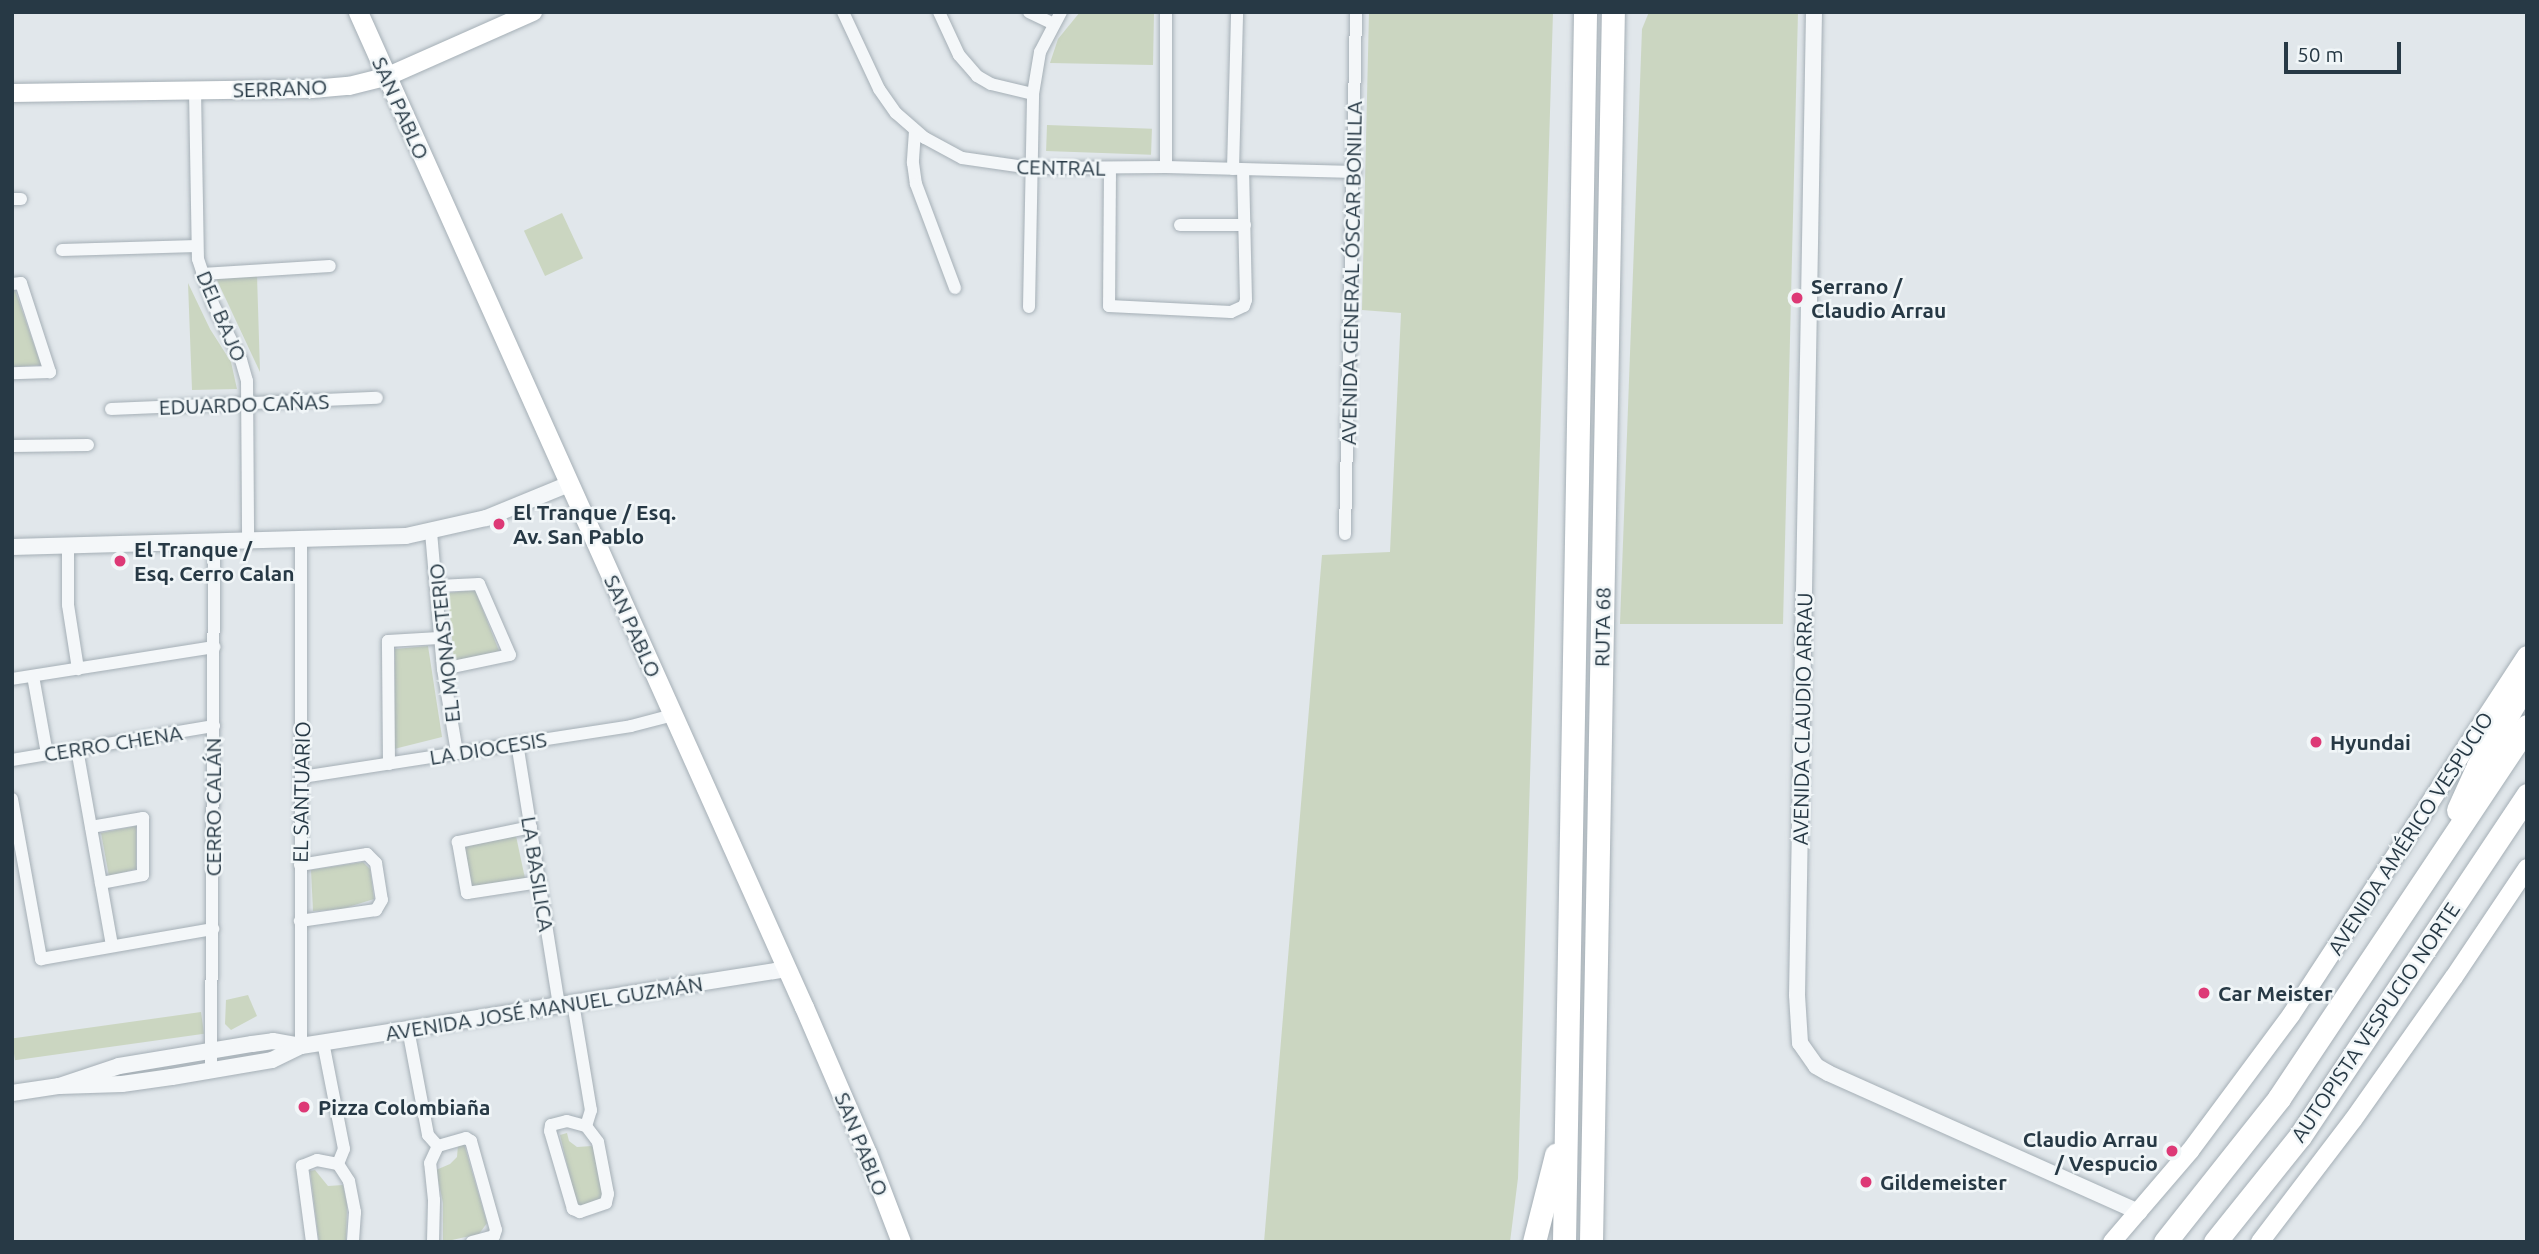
<!DOCTYPE html>
<html>
<head>
<meta charset="utf-8">
<style>
	body { margin:0 }
	#map { position:relative; width:2539px; height:1254px; overflow:hidden; background:#e1e7eb; font-family:Ubuntu,sans-serif }
	div>[style] { position:absolute }
	[style*='--x'] { left:calc(var(--x)*1px); top:calc(var(--y)*1px); width:calc(var(--w)*1px); rotate:calc(var(--a)*1deg) }
	.green>* { inset:0; background:#cbd6c1; transform-origin:0 0 }
	.roads { filter:drop-shadow(0 0 2px #a5afb6) drop-shadow(0 0 2px #a5afb6) }
	.minor>* { height:12px; margin:-6px; padding:0 6px; transform-origin:6px; border-radius:6px; background:#f4f7f9 }
	.tertiary>* { height:16px; margin:-8px; padding:0 8px; transform-origin:8px; border-radius:8px; background:#f4f7f9 }
	.secondary>* { height:18px; margin:-9px; padding:0 9px; transform-origin:9px; border-radius:9px; background:#fff }
	.primary>* { height:19px; margin:-9.5px; padding:0 9.5px; transform-origin:9.5px; border-radius:9.5px; background:#fff }
	.motorway>* { height:23px; margin:-11.5px; padding:0 11.5px; transform-origin:11.5px; border-radius:11.5px; background:#fff }
	.dots>* { width:19px; height:19px; translate:-50% -50%; box-sizing:border-box; border:4px solid #f1f6f8; border-radius:50% }
	span { translate:-50% -50%; white-space:nowrap; text-align:center; line-height:1.15; -webkit-text-stroke:5px #f1f6f8; paint-order:stroke }
	.street-label { font-size:21px; color:#273945 }
	.poi-label { font-size:21px; color:#273945; font-weight:700 }
	.left { translate:0 -50%; text-align:left }
	.right { translate:-100% -50%; text-align:right }
	.frame { position:absolute; inset:0; border:14px solid #273945; pointer-events:none }
	.scale { position:absolute; left:2284px; top:42px; width:117px; height:32px; box-sizing:border-box; border:4px solid #273945; border-top:0; padding-left:9px; font-size:21px; line-height:24px; white-space:nowrap; color:#273945; -webkit-text-stroke:5px #f1f6f8; paint-order:stroke }
</style>
</head>
<body>
<div id="map">
	<div class="green">
		<i style="clip-path:polygon(1080px 12px,1154px 12px,1153px 65px,1050px 63px,1058px 39px)"></i>
		<i style="clip-path:polygon(1369px 12px,1553px 12px,1518px 1178px,1510px 1242px,1264px 1242px,1322px 555px,1390px 552px,1401px 313px,1362px 310px)"></i>
		<i style="clip-path:polygon(1649px 12px,1798px 12px,1783px 624px,1620px 624px,1642px 29px)"></i>
		<i style="left:1047px;top:125px;width:105px;height:26px;rotate:2deg"></i>
		<i style="left:562px;top:213px;width:50px;height:42px;rotate:65deg"></i>
		<i style="clip-path:polygon(257px 276px,260px 372px,216px 278px)"></i>
		<i style="clip-path:polygon(188px 283px,210px 329px,231px 362px,237px 389px,192px 390px)"></i>
		<i style="clip-path:polygon(12px 290px,15px 290px,41px 365px,12px 367px)"></i>
		<i style="clip-path:polygon(475px 590px,499px 651px,454px 661px,448px 593px)"></i>
		<i style="clip-path:polygon(428px 646px,442px 737px,394px 749px,395px 649px)"></i>
		<i style="clip-path:polygon(136px 826px,136px 869px,109px 876px,101px 833px)"></i>
		<i style="left:516px;top:836px;width:44px;height:53px;rotate:78deg"></i>
		<i style="clip-path:polygon(363px 862px,370px 869px,374px 899px,342px 909px,313px 911px,311px 870px)"></i>
		<i style="clip-path:polygon(248px 995px,257px 1016px,231px 1030px,225px 1024px,226px 1000px)"></i>
		<i style="left:201px;top:1012px;width:22px;height:191px;rotate:82deg"></i>
		<i style="clip-path:polygon(567px 1133px,569px 1141px,577px 1147px,592px 1146px,595px 1150px,602px 1194px,599px 1201px,577px 1206px,560px 1135px)"></i>
		<i style="clip-path:polygon(464px 1144px,487px 1223px,479px 1234px,443px 1242px,443px 1203px,436px 1170px,450px 1164px,457px 1157px,458px 1145px)"></i>
		<i style="clip-path:polygon(315px 1170px,328px 1186px,343px 1185px,347px 1205px,346px 1242px,319px 1242px,310px 1171px)"></i>
	</div>
	<div class="roads">
		<div class="minor">
			<i style="--x:843;--y:12;--w:85;--a:64.9"></i>
			<i style="--x:879;--y:89;--w:29;--a:55"></i>
			<i style="--x:896;--y:113;--w:38;--a:41"></i>
			<i style="--x:925;--y:138;--w:42;--a:28.4"></i>
			<i style="--x:962;--y:158;--w:70;--a:8.2"></i>
			<i style="--x:1031;--y:168;--w:135;--a:-0.4"></i>
			<i style="--x:1166;--y:167;--w:189;--a:1.5"></i>
			<i style="--x:939;--y:12;--w:47;--a:65.1"></i>
			<i style="--x:959;--y:55;--w:28;--a:49"></i>
			<i style="--x:977;--y:76;--w:16;--a:30"></i>
			<i style="--x:991;--y:84;--w:43;--a:13.4"></i>
			<i style="--x:1029;--y:12;--w:25;--a:26"></i>
			<i style="--x:1166;--y:12;--w:155;--a:90"></i>
			<i style="--x:195;--y:90;--w:169;--a:89"></i>
			<i style="--x:198;--y:259;--w:47;--a:71.6"></i>
			<i style="--x:213;--y:304;--w:63;--a:63.4"></i>
			<i style="--x:241;--y:360;--w:22;--a:74"></i>
			<i style="--x:247;--y:381;--w:160;--a:89.6"></i>
			<i style="--x:915;--y:131;--w:32;--a:94"></i>
			<i style="--x:913;--y:163;--w:21;--a:82"></i>
			<i style="--x:916;--y:184;--w:111;--a:69.4"></i>
			<i style="--x:1110;--y:168;--w:138;--a:90.4"></i>
			<i style="--x:1109;--y:306;--w:122;--a:2.8"></i>
			<i style="--x:1231;--y:312;--w:14;--a:-25"></i>
			<i style="--x:1244;--y:306;--w:6;--a:-72"></i>
			<i style="--x:1246;--y:300;--w:130;--a:-91.3"></i>
			<i style="--x:1233;--y:169;--w:157;--a:-88.5"></i>
			<i style="--x:12;--y:199;--w:9;--a:0"></i>
			<i style="--x:1180;--y:225;--w:65;--a:0"></i>
			<i style="--x:62;--y:250;--w:135;--a:-1.7"></i>
			<i style="--x:202;--y:274;--w:128;--a:-3.6"></i>
			<i style="--x:12;--y:284;--w:9;--a:-6"></i>
			<i style="--x:21;--y:283;--w:94;--a:72"></i>
			<i style="--x:50;--y:372;--w:38;--a:178"></i>
			<i style="--x:1029;--y:307;--w:213;--a:-88.9"></i>
			<i style="--x:1033;--y:94;--w:43;--a:-80.5"></i>
			<i style="--x:1040;--y:52;--w:45;--a:-62.3"></i>
			<i style="--x:111;--y:409;--w:266;--a:-2.4"></i>
			<i style="--x:12;--y:446;--w:76;--a:-0.8"></i>
			<i style="--x:431;--y:532;--w:138;--a:85"></i>
			<i style="--x:443;--y:669;--w:85;--a:80.5"></i>
			<i style="--x:1345;--y:534;--w:522;--a:-88.79"></i>
			<i style="--x:68;--y:546;--w:59;--a:90"></i>
			<i style="--x:68;--y:605;--w:65;--a:81.1"></i>
			<i style="--x:438;--y:586;--w:41;--a:-2.8"></i>
			<i style="--x:479;--y:584;--w:77;--a:66.4"></i>
			<i style="--x:510;--y:655;--w:68;--a:168.2"></i>
			<i style="--x:33;--y:676;--w:79;--a:79.8"></i>
			<i style="--x:12;--y:679;--w:205;--a:-9"></i>
			<i style="--x:517;--y:743;--w:265;--a:80.9"></i>
			<i style="--x:77;--y:749;--w:199;--a:79.9"></i>
			<i style="--x:12;--y:760;--w:205;--a:-9.6"></i>
			<i style="--x:389;--y:764;--w:123;--a:-90.5"></i>
			<i style="--x:388;--y:641;--w:51;--a:-3.4"></i>
			<i style="--x:302;--y:777;--w:333;--a:-8.8"></i>
			<i style="--x:631;--y:726;--w:43;--a:-14.7"></i>
			<i style="--x:12;--y:799;--w:163;--a:79.7"></i>
			<i style="--x:41;--y:959;--w:175;--a:-9.9"></i>
			<i style="--x:91;--y:827;--w:53;--a:-9.8"></i>
			<i style="--x:143;--y:818;--w:57;--a:90"></i>
			<i style="--x:143;--y:875;--w:43;--a:169.2"></i>
			<i style="--x:531;--y:827;--w:75;--a:168.4"></i>
			<i style="--x:458;--y:842;--w:52;--a:80"></i>
			<i style="--x:467;--y:893;--w:73;--a:-8.7"></i>
			<i style="--x:300;--y:865;--w:68;--a:-9.3"></i>
			<i style="--x:367;--y:854;--w:13;--a:45"></i>
			<i style="--x:376;--y:863;--w:37;--a:81"></i>
			<i style="--x:382;--y:900;--w:12;--a:121"></i>
			<i style="--x:376;--y:910;--w:77;--a:171.8"></i>
			<i style="--x:573;--y:1003;--w:109;--a:80.5"></i>
			<i style="--x:591;--y:1110;--w:17;--a:107"></i>
			<i style="--x:408;--y:1029;--w:108;--a:79.3"></i>
			<i style="--x:428;--y:1135;--w:15;--a:48"></i>
			<i style="--x:323;--y:1042;--w:109;--a:78.9"></i>
			<i style="--x:344;--y:1149;--w:16;--a:112"></i>
			<i style="--x:301;--y:1046;--w:507;--a:-90"></i>
			<i style="--x:211;--y:1070;--w:527;--a:-89.67"></i>
			<i style="--x:567;--y:1121;--w:20;--a:15"></i>
			<i style="--x:586;--y:1126;--w:20;--a:53"></i>
			<i style="--x:598;--y:1142;--w:53;--a:79.1"></i>
			<i style="--x:608;--y:1194;--w:9;--a:103"></i>
			<i style="--x:606;--y:1203;--w:28;--a:161"></i>
			<i style="--x:580;--y:1212;--w:8;--a:-157"></i>
			<i style="--x:573;--y:1209;--w:81;--a:-106.4"></i>
			<i style="--x:550;--y:1131;--w:6;--a:-81"></i>
			<i style="--x:551;--y:1125;--w:16;--a:-14"></i>
			<i style="--x:312;--y:1242;--w:77;--a:-97.5"></i>
			<i style="--x:302;--y:1166;--w:16;--a:-22"></i>
			<i style="--x:317;--y:1160;--w:21;--a:11"></i>
			<i style="--x:338;--y:1164;--w:20;--a:57"></i>
			<i style="--x:349;--y:1181;--w:32;--a:79"></i>
			<i style="--x:355;--y:1212;--w:30;--a:94"></i>
			<i style="--x:433;--y:1242;--w:42;--a:-88.6"></i>
			<i style="--x:434;--y:1200;--w:37;--a:-96"></i>
			<i style="--x:430;--y:1163;--w:19;--a:-65"></i>
			<i style="--x:438;--y:1146;--w:29;--a:-16"></i>
			<i style="--x:466;--y:1138;--w:6;--a:31"></i>
			<i style="--x:471;--y:1141;--w:92;--a:74.3"></i>
			<i style="--x:496;--y:1230;--w:6;--a:108"></i>
			<i style="--x:494;--y:1236;--w:23;--a:165"></i>
		</div>
		<div class="tertiary">
			<i style="--x:1814;--y:12;--w:983;--a:90.99"></i>
			<i style="--x:1797;--y:995;--w:48;--a:86.4"></i>
			<i style="--x:1800;--y:1043;--w:28;--a:55"></i>
			<i style="--x:1816;--y:1066;--w:14;--a:30"></i>
			<i style="--x:1828;--y:1073;--w:341;--a:24.1"></i>
			<i style="--x:12;--y:547;--w:394;--a:-1.6"></i>
			<i style="--x:406;--y:536;--w:82;--a:-12.7"></i>
			<i style="--x:486;--y:518;--w:90;--a:-22.3"></i>
			<i style="--x:59;--y:1086;--w:63;--a:-18.4"></i>
			<i style="--x:119;--y:1066;--w:135;--a:-9.4"></i>
			<i style="--x:252;--y:1044;--w:21;--a:-8"></i>
			<i style="--x:273;--y:1041;--w:28;--a:10"></i>
			<i style="--x:301;--y:1046;--w:491;--a:-9"></i>
			<i style="--x:12;--y:1093;--w:48;--a:-8.5"></i>
			<i style="--x:59;--y:1086;--w:63;--a:-1.8"></i>
			<i style="--x:122;--y:1084;--w:50;--a:-8"></i>
			<i style="--x:172;--y:1077;--w:101;--a:-9.6"></i>
			<i style="--x:272;--y:1060;--w:32;--a:-26"></i>
		</div>
		<div class="secondary">
			<i style="--x:12;--y:93;--w:300;--a:-0.8"></i>
			<i style="--x:312;--y:89;--w:37;--a:-5"></i>
			<i style="--x:349;--y:86;--w:38;--a:-14"></i>
			<i style="--x:386;--y:77;--w:161;--a:-23.9"></i>
			<i style="--x:2112;--y:1242;--w:120;--a:-49.4"></i>
			<i style="--x:2190;--y:1151;--w:169;--a:-53.4"></i>
			<i style="--x:2291;--y:1015;--w:430;--a:-56.8"></i>
			<i style="--x:2260;--y:1242;--w:153;--a:-52.7"></i>
			<i style="--x:2353;--y:1120;--w:175;--a:-54.8"></i>
			<i style="--x:2454;--y:977;--w:131;--a:-56.2"></i>
		</div>
		<div class="primary">
			<i style="--x:358;--y:12;--w:1090;--a:65.86"></i>
			<i style="--x:804;--y:1007;--w:159;--a:66.7"></i>
			<i style="--x:867;--y:1153;--w:95;--a:69.1"></i>
		</div>
		<div class="motorway">
			<i style="--x:2458;--y:810;--w:48;--a:-65.6"></i>
			<i style="--x:2478;--y:766;--w:98;--a:-60"></i>
			<i style="--x:1534;--y:1242;--w:90;--a:-75.8"></i>
			<i style="--x:1564;--y:1242;--w:1230;--a:-89.02"></i>
			<i style="--x:1591;--y:1242;--w:1230;--a:-88.98"></i>
			<i style="--x:2165;--y:1242;--w:184;--a:-51.6"></i>
			<i style="--x:2279;--y:1098;--w:447;--a:-56.3"></i>
			<i style="--x:2215;--y:1242;--w:136;--a:-51.3"></i>
			<i style="--x:2300;--y:1136;--w:410;--a:-56.3"></i>
		</div>
	</div>
	<div class="dots">
		<i style="left:1797px;top:298px;background:#dd3976"></i>
		<i style="left:499px;top:524px;background:#dd3976"></i>
		<i style="left:120px;top:561px;background:#dd3976"></i>
		<i style="left:2316px;top:742px;background:#dd3976"></i>
		<i style="left:2204px;top:993px;background:#dd3976"></i>
		<i style="left:304px;top:1107px;background:#dd3976"></i>
		<i style="left:2172px;top:1151px;background:#dd3976"></i>
		<i style="left:1866px;top:1182px;background:#dd3976"></i>
	</div>
	<div class="street-label">
		<span style="left:280px;top:88px;rotate:-2deg">SERRANO</span>
		<span style="left:401px;top:108px;rotate:66deg">SAN PABLO</span>
		<span style="left:1061px;top:167px;rotate:1deg">CENTRAL</span>
		<span style="left:1351px;top:273px;rotate:-89deg">AVENIDA GENERAL ÓSCAR BONILLA</span>
		<span style="left:222px;top:316px;rotate:67deg">DEL BAJO</span>
		<span style="left:244px;top:404px;rotate:-2deg">EDUARDO CAÑAS</span>
		<span style="left:633px;top:626px;rotate:66deg">SAN PABLO</span>
		<span style="left:1602px;top:627px;rotate:-89deg">RUTA 68</span>
		<span style="left:444px;top:643px;rotate:-96deg">EL MONASTERIO</span>
		<span style="left:1802px;top:719px;rotate:-89deg">AVENIDA CLAUDIO ARRAU</span>
		<span style="left:113px;top:743px;rotate:-9deg">CERRO CHENA</span>
		<span style="left:488px;top:748px;rotate:-9deg">LA DIOCESIS</span>
		<span style="left:301px;top:792px;rotate:-89deg">EL SANTUARIO</span>
		<span style="left:213px;top:807px;rotate:-90deg">CERRO CALÁN</span>
		<span style="left:2410px;top:833px;rotate:-57deg">AVENIDA AMÉRICO VESPUCIO</span>
		<span style="left:538px;top:874px;rotate:81deg">LA BASILICA</span>
		<span style="left:544px;top:1008px;rotate:-9deg">AVENIDA JOSÉ MANUEL GUZMÁN</span>
		<span style="left:2375px;top:1022px;rotate:-56deg">AUTOPISTA VESPUCIO NORTE</span>
		<span style="left:862px;top:1144px;rotate:68deg">SAN PABLO</span>
	</div>
	<div class="poi-label">
		<span class="left" style="left:1811px;top:298px">Serrano /<br>Claudio Arrau</span>
		<span class="left" style="left:513px;top:524px">El Tranque / Esq.<br>Av. San Pablo</span>
		<span class="left" style="left:134px;top:561px">El Tranque /<br>Esq. Cerro Calan</span>
		<span class="left" style="left:2330px;top:742px">Hyundai</span>
		<span class="left" style="left:2218px;top:993px">Car Meister</span>
		<span class="left" style="left:318px;top:1107px">Pizza Colombiaña</span>
		<span class="right" style="left:2158px;top:1151px">Claudio Arrau<br>/ Vespucio</span>
		<span class="left" style="left:1880px;top:1182px">Gildemeister</span>
	</div>
	<div class="frame"></div>
	<div class="scale">50 m</div>
</div>
</body>
</html>
